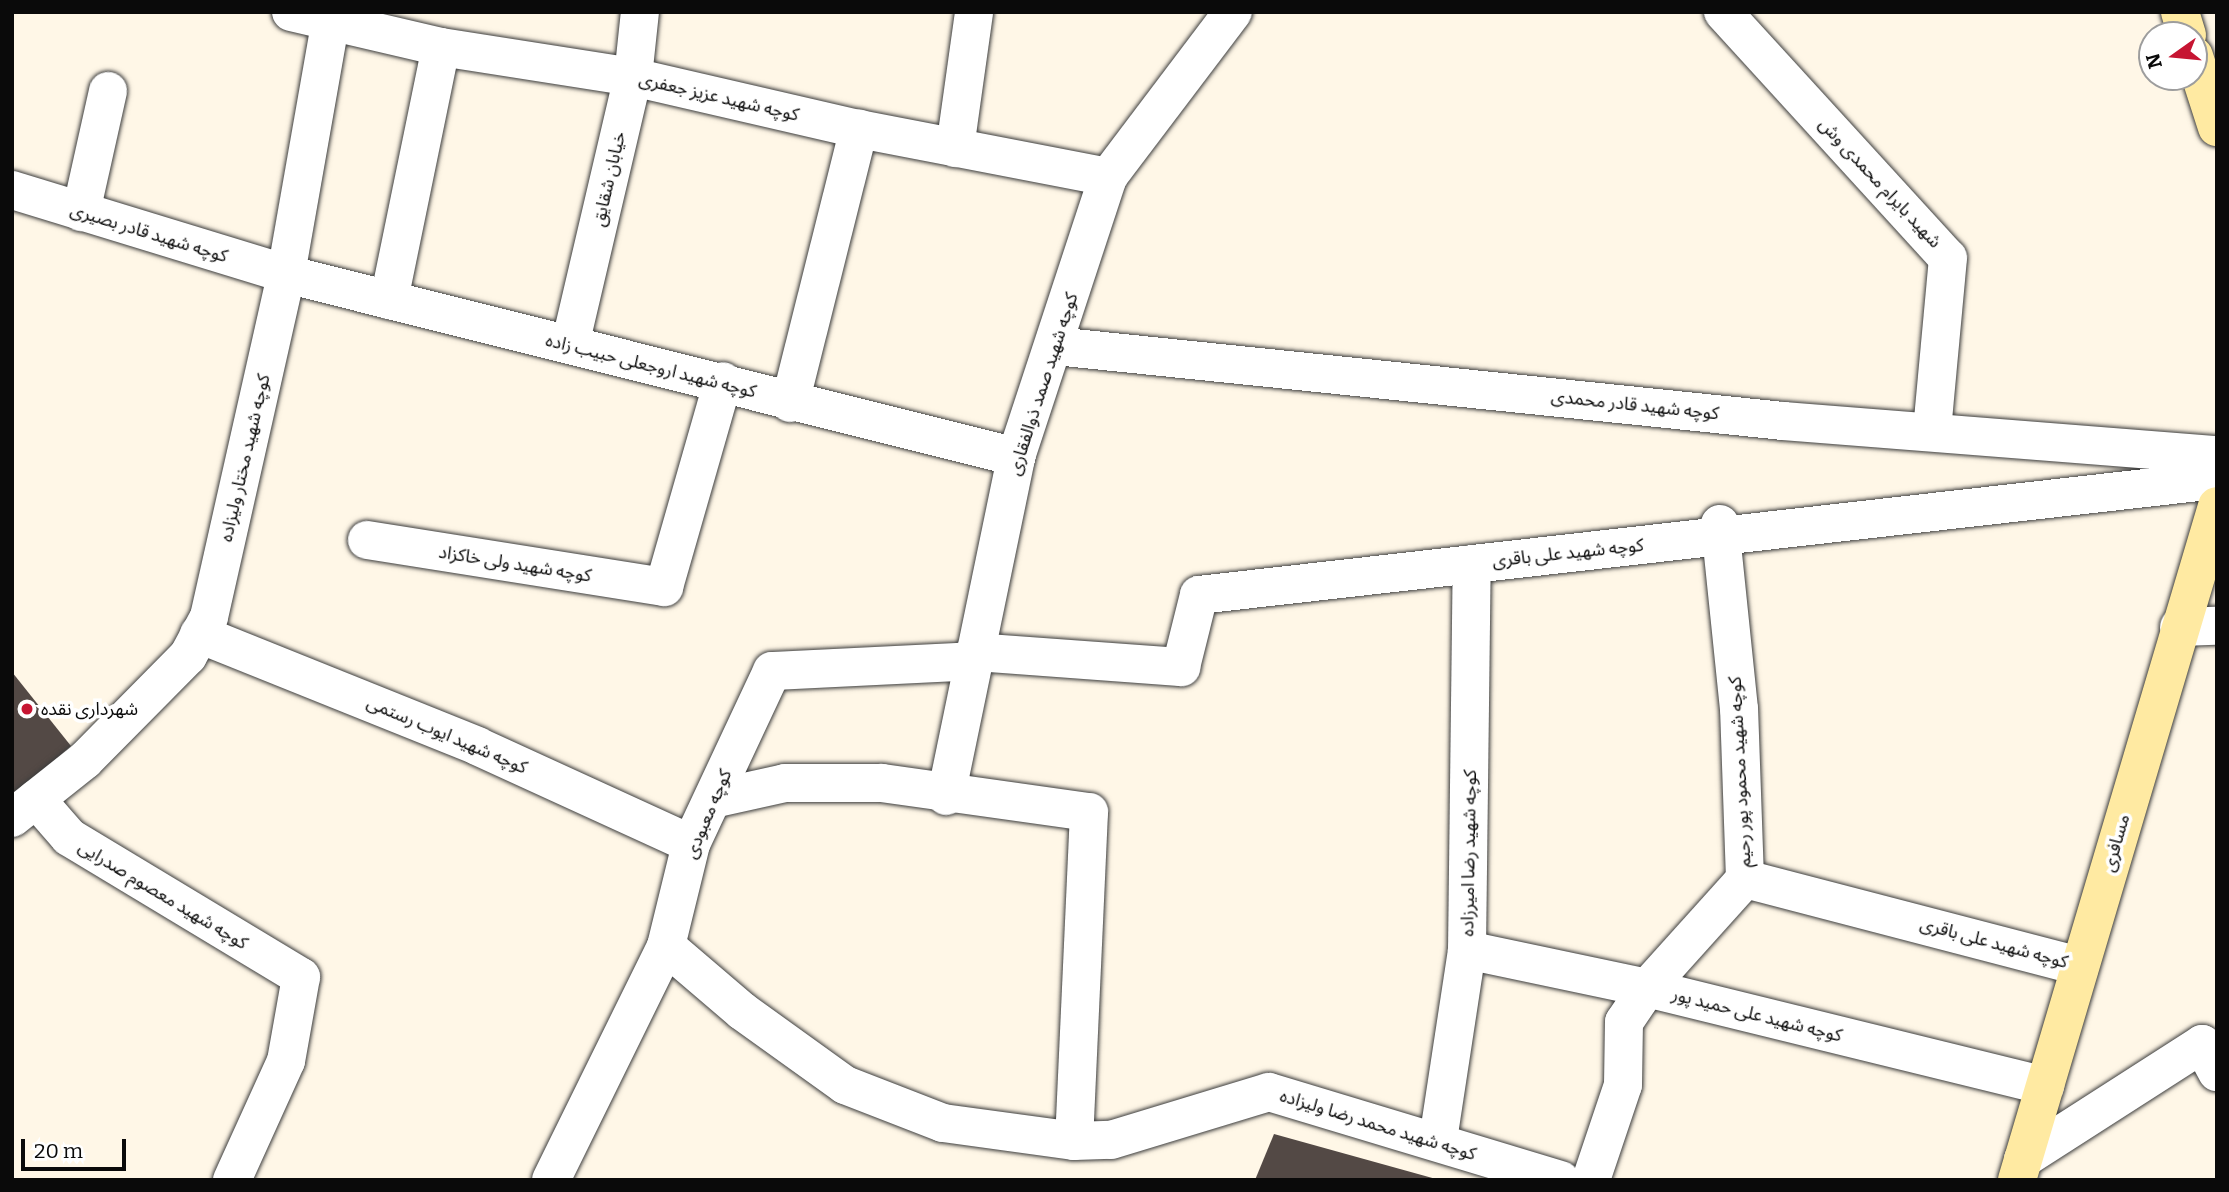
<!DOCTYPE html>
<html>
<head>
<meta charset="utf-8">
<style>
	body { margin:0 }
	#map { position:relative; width:2229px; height:1192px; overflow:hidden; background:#fff7e7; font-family:Bitter,"Noto Sans Arabic",serif }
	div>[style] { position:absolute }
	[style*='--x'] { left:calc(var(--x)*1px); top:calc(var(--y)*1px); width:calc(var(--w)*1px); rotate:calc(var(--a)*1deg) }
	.building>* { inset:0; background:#534945 }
	.roads { filter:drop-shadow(0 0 2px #3d3d3d) drop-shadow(0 0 2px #3d3d3d) }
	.minor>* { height:38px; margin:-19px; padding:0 19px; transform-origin:19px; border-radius:19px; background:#fff }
	.secondary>* { height:38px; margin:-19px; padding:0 19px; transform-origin:19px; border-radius:19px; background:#ffeaa2 }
	.dots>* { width:19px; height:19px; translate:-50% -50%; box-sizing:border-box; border:4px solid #fff; border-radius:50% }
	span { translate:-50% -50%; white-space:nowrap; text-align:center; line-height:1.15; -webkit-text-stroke:7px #fff; paint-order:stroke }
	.street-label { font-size:18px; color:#0a0a0a }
	.poi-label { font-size:18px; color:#0a0a0a }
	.left { translate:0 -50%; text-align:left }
	.frame { position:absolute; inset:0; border:14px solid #0a0a0a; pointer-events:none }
	.north { position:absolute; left:2138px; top:21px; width:70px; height:70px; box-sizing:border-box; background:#fff; border:2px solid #9d9d9d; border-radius:50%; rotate:255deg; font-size:19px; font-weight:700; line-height:28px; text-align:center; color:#0a0a0a }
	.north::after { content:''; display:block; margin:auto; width:24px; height:32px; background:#c61532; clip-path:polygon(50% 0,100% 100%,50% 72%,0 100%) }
	.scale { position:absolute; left:21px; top:1139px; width:105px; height:32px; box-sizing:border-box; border:4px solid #0a0a0a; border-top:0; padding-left:9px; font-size:21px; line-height:24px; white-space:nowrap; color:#0a0a0a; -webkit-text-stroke:5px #fff; paint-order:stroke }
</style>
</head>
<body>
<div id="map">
	<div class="building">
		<i style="clip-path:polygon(12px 672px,71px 746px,12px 797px)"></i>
		<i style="clip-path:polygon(1274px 1134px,1436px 1179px,1436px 1180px,1255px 1180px)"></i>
	</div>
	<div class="roads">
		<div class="minor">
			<i style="--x:291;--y:12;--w:154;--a:13.1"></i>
			<i style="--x:441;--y:47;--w:194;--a:8.9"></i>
			<i style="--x:633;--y:77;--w:232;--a:13"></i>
			<i style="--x:859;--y:129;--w:254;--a:10.9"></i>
			<i style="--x:1723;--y:12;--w:333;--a:47.6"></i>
			<i style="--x:1948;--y:258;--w:173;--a:95.3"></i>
			<i style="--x:955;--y:148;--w:137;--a:-82"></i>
			<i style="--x:12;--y:190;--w:287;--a:17"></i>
			<i style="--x:286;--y:274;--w:753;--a:14.07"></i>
			<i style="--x:81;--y:212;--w:124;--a:-77.4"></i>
			<i style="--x:389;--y:300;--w:258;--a:-78.4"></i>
			<i style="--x:570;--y:345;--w:275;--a:-76.8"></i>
			<i style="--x:633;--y:77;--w:65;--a:-83.9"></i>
			<i style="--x:1055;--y:346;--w:732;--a:5.88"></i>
			<i style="--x:1783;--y:421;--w:435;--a:4.5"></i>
			<i style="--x:790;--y:403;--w:283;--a:-75.9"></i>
			<i style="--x:367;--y:540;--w:301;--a:9"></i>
			<i style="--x:664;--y:587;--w:214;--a:-74"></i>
			<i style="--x:2179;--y:627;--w:38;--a:-2"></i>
			<i style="--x:199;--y:634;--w:300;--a:21.9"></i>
			<i style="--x:477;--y:746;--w:235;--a:24.6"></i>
			<i style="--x:975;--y:652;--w:207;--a:4.2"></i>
			<i style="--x:1181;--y:667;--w:74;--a:-76"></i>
			<i style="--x:1199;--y:595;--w:1024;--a:-6.45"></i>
			<i style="--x:946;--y:796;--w:346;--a:-78.3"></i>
			<i style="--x:1016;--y:457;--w:295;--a:-71.8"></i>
			<i style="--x:1108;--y:177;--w:207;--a:-52.9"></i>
			<i style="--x:36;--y:799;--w:50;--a:49"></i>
			<i style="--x:69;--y:837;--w:271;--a:31.1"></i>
			<i style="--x:301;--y:977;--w:85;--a:100.1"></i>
			<i style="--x:286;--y:1061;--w:131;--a:114.4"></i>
			<i style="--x:713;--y:799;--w:74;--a:-12.5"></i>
			<i style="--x:785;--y:783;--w:97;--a:0"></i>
			<i style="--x:882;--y:783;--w:209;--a:8"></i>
			<i style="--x:1089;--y:812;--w:329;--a:92.6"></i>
			<i style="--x:12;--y:818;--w:93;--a:-38.5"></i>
			<i style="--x:85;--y:760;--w:146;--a:-45.3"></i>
			<i style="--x:188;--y:656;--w:44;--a:-61.7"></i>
			<i style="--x:209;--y:617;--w:352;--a:-77.3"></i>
			<i style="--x:286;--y:274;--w:258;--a:-80"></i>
			<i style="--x:1745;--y:879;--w:346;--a:14.6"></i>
			<i style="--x:666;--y:946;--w:100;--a:40.5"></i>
			<i style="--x:742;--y:1011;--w:127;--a:35.7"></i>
			<i style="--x:845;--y:1085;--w:105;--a:21.2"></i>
			<i style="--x:943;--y:1123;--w:132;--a:7.8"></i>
			<i style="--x:1074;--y:1141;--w:37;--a:-2"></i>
			<i style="--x:1111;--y:1140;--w:165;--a:-16.9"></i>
			<i style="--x:1269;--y:1092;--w:305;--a:16.8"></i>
			<i style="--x:1467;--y:950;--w:184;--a:11.9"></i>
			<i style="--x:1647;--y:988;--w:410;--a:13.8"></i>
			<i style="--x:1438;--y:1140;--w:192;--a:-81.3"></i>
			<i style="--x:1467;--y:950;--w:386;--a:-89.3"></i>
			<i style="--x:2023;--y:1159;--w:213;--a:-32.7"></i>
			<i style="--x:2202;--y:1044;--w:32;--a:62"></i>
			<i style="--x:551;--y:1180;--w:261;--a:-63.8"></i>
			<i style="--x:666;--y:946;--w:105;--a:-76.2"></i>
			<i style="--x:691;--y:844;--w:191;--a:-64.9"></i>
			<i style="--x:772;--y:671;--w:202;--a:-2.8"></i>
			<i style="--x:1591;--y:1180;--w:100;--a:-71.4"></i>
			<i style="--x:1623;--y:1085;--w:63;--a:-89.1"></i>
			<i style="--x:1624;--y:1022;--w:41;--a:-55.9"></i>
			<i style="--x:1647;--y:988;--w:147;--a:-48"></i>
			<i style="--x:1745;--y:879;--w:170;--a:-92"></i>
			<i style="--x:1739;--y:709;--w:186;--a:-95.9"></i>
		</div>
		<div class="secondary">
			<i style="--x:2180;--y:12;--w:24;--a:73"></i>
			<i style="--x:2194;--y:56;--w:75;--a:72.1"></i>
			<i style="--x:2017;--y:1180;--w:703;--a:-73.47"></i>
		</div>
	</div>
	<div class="dots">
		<i style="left:27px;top:709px;background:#c61532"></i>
	</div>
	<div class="street-label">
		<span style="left:719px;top:97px;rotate:13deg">کوچه شهید عزیز جعفری</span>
		<span style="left:609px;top:179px;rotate:-77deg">خیابان شقایق</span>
		<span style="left:1880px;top:183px;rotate:47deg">شهید بایرام محمدی وش</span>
		<span style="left:149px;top:233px;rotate:17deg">کوچه شهید قادر بصیری</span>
		<span style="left:651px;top:366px;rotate:14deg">کوچه شهید اروجعلی حبیب زاده</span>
		<span style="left:1043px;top:384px;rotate:-72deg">کوچه شهید صمد ذوالفقاری</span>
		<span style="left:1635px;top:405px;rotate:6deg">کوچه شهید قادر محمدی</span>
		<span style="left:245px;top:458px;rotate:-77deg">کوچه شهید مختار ولیزاده</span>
		<span style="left:1568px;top:553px;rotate:-6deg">کوچه شهید علی باقری</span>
		<span style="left:515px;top:564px;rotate:9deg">کوچه شهید ولی خاکزاد</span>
		<span style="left:447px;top:735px;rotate:23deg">کوچه شهید ایوب رستمی</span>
		<span style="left:1740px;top:772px;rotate:-93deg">کوچه شهید محمود پور رحیم</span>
		<span style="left:708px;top:814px;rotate:-67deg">کوچه معبودی</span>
		<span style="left:2116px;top:843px;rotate:-74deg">مسافری</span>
		<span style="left:1469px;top:853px;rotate:-89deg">کوچه شهید رضا امیرزاده</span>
		<span style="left:163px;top:895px;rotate:31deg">کوچه شهید معصوم صدرایی</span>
		<span style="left:1994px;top:943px;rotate:15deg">کوچه شهید علی باقری</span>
		<span style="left:1757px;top:1015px;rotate:14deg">کوچه شهید علی حمید پور</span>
		<span style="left:1378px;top:1125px;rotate:17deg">کوچه شهید محمد رضا ولیزاده</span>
	</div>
	<div class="poi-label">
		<span class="left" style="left:41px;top:709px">شهرداری نقده</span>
	</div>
	<div class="frame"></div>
	<div class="north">N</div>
	<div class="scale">20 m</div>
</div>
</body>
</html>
